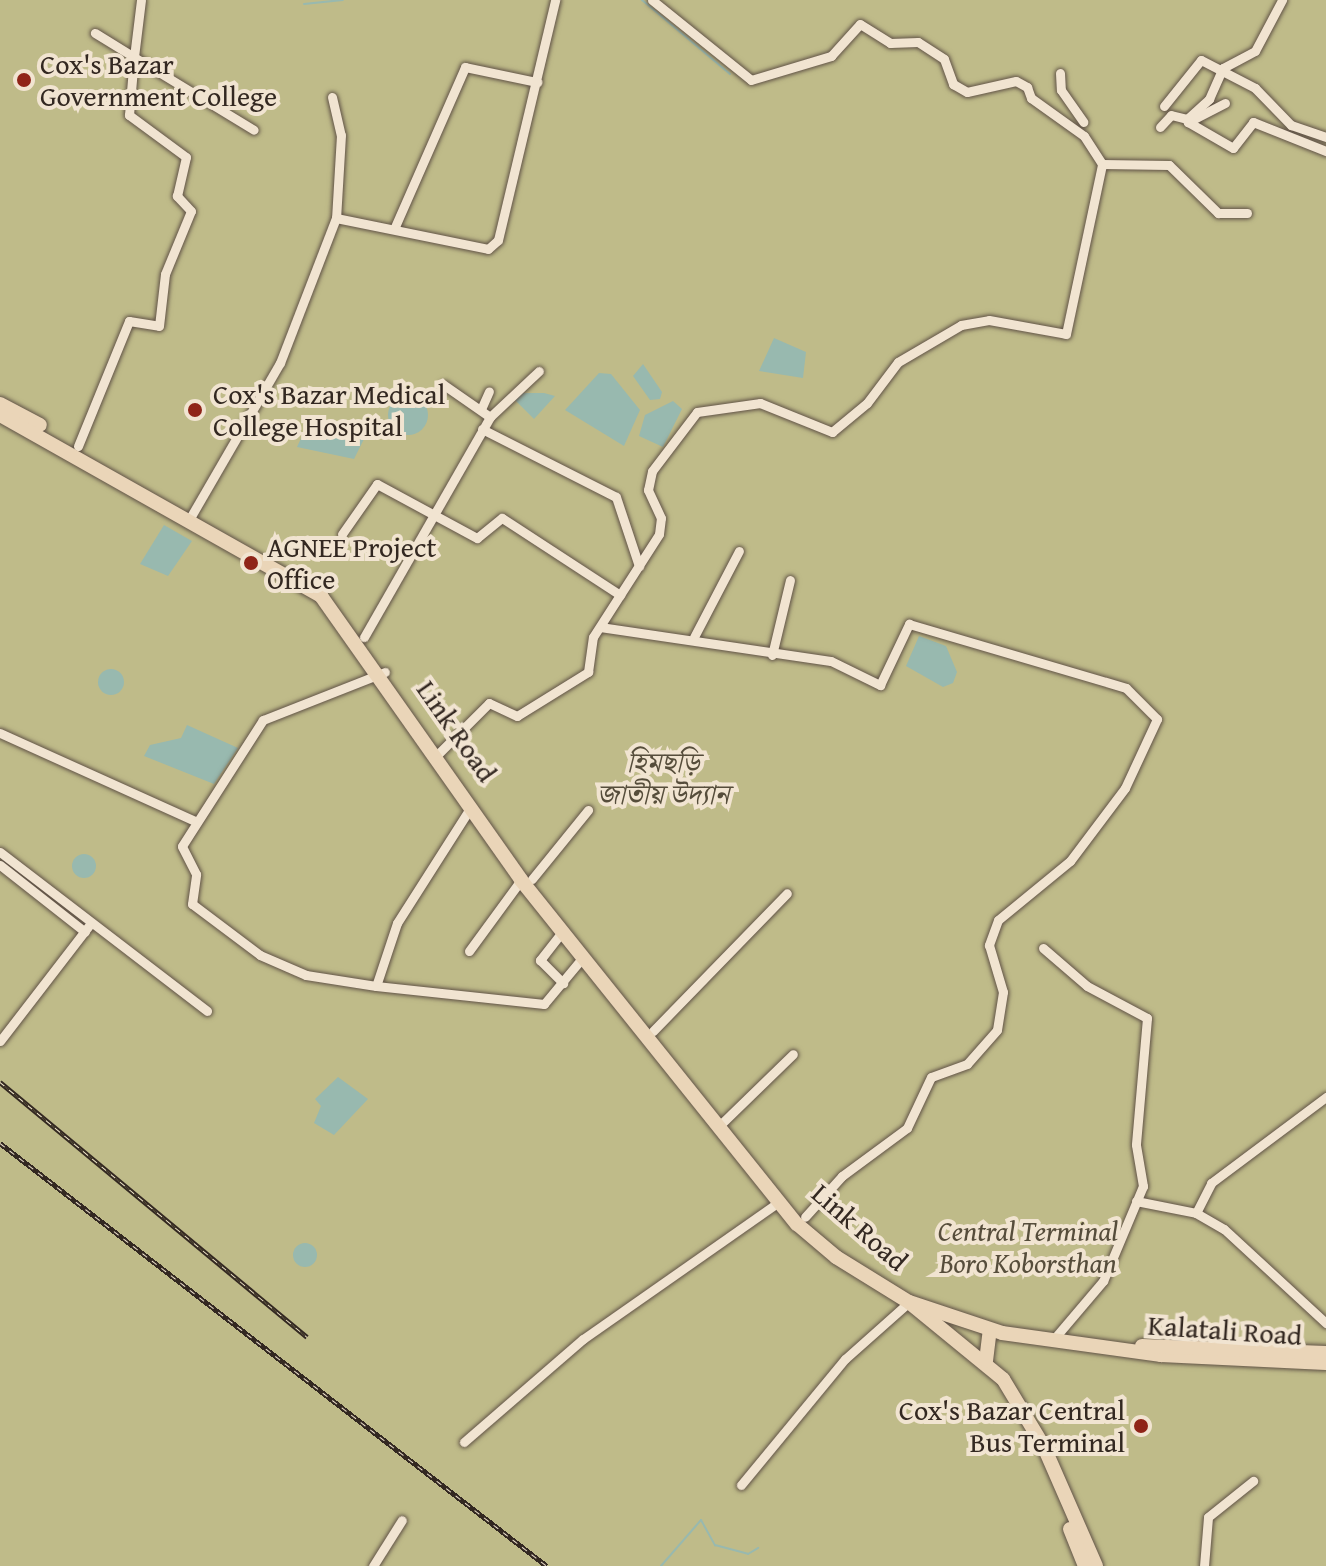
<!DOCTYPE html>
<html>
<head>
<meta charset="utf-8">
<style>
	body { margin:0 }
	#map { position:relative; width:1326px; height:1566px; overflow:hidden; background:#ead5b8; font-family:"Gentium Book Plus","Noto Serif Bengali",serif }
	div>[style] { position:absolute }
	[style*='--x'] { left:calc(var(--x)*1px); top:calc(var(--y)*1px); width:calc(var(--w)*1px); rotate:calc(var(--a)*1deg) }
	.green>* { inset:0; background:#bfbb89; transform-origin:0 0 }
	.water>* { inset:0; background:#98b9af }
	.round { border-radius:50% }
	.stream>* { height:2px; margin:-1px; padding:0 1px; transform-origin:1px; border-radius:1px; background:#98b9af }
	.roads { filter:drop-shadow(0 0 2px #615347) drop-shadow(0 0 2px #615347) }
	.minor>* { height:9px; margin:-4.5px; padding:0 4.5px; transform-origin:4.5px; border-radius:4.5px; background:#f1e4d1 }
	.primary>* { height:14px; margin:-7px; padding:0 7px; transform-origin:7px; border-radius:7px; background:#ead5b8 }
	.trunk>* { height:14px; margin:-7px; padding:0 7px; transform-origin:7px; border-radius:7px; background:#ead5b8 }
	.rail>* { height:5px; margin-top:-2.5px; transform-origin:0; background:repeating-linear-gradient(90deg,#f1e4d1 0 6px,#332821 0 12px); box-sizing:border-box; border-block:2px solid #332821 }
	.dots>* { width:22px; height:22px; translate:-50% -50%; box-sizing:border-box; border:4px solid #f1e4d1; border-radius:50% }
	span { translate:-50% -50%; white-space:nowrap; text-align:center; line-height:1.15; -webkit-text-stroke:8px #f1e4d1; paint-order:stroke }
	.poi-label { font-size:28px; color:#332821 }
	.left { translate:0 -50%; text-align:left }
	.right { translate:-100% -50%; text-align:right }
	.street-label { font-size:28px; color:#332821 }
	.park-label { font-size:28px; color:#564d3b; font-style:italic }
</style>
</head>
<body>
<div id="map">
	<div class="green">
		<i style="left:0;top:0;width:1326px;height:1566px"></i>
	</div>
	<div class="water">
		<i style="clip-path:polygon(774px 338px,806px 352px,803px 378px,759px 371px)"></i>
		<i style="clip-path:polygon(643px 364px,662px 392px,660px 399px,650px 400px,633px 376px)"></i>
		<i style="clip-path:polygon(599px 373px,611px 374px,640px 410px,624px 446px,565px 410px)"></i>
		<i style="clip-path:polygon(519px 393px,544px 393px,555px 396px,534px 419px,514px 399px)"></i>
		<i class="round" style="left:388px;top:395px;width:40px;height:40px"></i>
		<i style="clip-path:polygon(673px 401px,682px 409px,663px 447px,639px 436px,645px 415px)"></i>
		<i style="clip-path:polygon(310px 419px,370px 427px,354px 459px,297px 447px)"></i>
		<i style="clip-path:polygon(164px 525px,192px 541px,168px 576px,140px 564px)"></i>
		<i style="clip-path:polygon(919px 636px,946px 646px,957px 672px,953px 683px,943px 687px,906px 666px)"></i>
		<i class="round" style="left:98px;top:669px;width:26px;height:26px"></i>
		<i style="clip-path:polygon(187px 725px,238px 748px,214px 784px,144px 756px,150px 745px,181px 738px)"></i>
		<i class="round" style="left:72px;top:854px;width:24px;height:24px"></i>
		<i style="clip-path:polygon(338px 1077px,368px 1099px,334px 1135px,314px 1123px,321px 1106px,315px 1099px)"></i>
		<i class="round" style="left:293px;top:1243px;width:24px;height:24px"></i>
	</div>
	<div class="stream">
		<i style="--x:642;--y:0;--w:115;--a:40.1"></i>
		<i style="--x:304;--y:4;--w:39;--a:-6"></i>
		<i style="--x:661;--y:1566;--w:61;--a:-49"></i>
		<i style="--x:701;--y:1520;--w:29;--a:61"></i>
		<i style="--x:715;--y:1545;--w:34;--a:15"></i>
		<i style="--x:748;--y:1554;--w:12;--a:-31"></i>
	</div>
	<div class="roads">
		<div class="minor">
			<i style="--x:141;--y:0;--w:57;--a:97"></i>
			<i style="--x:134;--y:57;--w:140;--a:31.3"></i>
			<i style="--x:652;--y:0;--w:127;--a:38.9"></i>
			<i style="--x:751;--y:80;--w:84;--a:-16.7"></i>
			<i style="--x:831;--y:56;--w:43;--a:-47.8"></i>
			<i style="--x:860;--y:24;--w:36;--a:32"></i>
			<i style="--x:890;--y:43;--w:28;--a:-2"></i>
			<i style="--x:918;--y:42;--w:31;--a:33"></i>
			<i style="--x:944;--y:59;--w:27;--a:70"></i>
			<i style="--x:953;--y:84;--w:16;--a:30"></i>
			<i style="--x:967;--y:92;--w:50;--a:-12.7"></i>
			<i style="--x:1016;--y:81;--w:13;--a:29"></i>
			<i style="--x:1027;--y:87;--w:12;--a:70"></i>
			<i style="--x:1031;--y:98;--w:65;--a:35.6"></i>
			<i style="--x:1084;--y:136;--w:33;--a:57"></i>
			<i style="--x:1102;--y:164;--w:67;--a:0.9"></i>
			<i style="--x:1169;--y:165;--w:69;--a:44.4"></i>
			<i style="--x:1218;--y:213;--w:29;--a:0"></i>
			<i style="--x:1060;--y:73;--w:17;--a:87"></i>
			<i style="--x:1061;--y:90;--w:39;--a:55"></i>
			<i style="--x:332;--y:97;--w:39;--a:77"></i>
			<i style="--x:341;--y:135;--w:83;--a:93.4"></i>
			<i style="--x:1225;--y:103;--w:42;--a:152.8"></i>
			<i style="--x:1188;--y:122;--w:52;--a:30"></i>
			<i style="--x:1233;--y:148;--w:33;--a:-52"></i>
			<i style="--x:1253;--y:122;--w:79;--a:21.7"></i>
			<i style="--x:1164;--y:106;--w:59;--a:-51.2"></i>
			<i style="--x:1201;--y:60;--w:61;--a:27.4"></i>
			<i style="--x:1255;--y:88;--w:52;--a:45.8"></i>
			<i style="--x:1291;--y:125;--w:37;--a:19"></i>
			<i style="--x:1160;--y:127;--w:16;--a:-47"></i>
			<i style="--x:1171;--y:115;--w:16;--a:14"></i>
			<i style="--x:1187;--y:119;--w:30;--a:-42"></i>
			<i style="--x:1209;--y:99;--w:34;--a:-66"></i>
			<i style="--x:1223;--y:68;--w:36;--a:-28"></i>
			<i style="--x:1255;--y:51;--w:58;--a:-62.1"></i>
			<i style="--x:394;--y:229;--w:177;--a:-66.3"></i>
			<i style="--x:465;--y:67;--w:74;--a:11.8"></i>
			<i style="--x:444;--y:385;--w:56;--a:34.8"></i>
			<i style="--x:482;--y:407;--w:17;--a:-66"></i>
			<i style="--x:482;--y:429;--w:150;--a:26.9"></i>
			<i style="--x:616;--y:497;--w:73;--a:71.6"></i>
			<i style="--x:78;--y:446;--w:135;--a:-67.8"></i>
			<i style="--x:129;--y:321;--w:30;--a:9"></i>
			<i style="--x:159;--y:326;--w:52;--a:-83.4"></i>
			<i style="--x:165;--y:274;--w:68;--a:-67.6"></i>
			<i style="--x:191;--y:211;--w:21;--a:-133"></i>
			<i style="--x:177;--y:196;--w:40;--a:-77"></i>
			<i style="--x:186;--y:157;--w:71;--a:-143.6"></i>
			<i style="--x:129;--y:115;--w:58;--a:-85.1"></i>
			<i style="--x:134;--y:57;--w:46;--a:-148.4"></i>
			<i style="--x:190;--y:518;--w:179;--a:-59.9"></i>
			<i style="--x:280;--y:363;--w:155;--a:-68.9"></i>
			<i style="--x:336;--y:218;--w:155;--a:11.5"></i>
			<i style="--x:488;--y:249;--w:13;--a:-42"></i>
			<i style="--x:498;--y:240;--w:247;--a:-76.6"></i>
			<i style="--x:342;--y:534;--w:61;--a:-55"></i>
			<i style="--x:377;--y:484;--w:114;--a:28.4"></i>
			<i style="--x:477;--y:538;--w:32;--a:-39"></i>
			<i style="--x:502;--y:518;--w:141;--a:33.1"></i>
			<i style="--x:600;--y:627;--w:233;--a:8.4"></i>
			<i style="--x:831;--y:661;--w:55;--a:26.1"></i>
			<i style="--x:880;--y:685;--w:68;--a:-64.6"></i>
			<i style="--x:909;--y:624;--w:226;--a:16.4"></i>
			<i style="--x:1126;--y:688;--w:44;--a:45"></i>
			<i style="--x:1157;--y:719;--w:76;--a:114.9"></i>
			<i style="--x:1125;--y:788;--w:91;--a:127"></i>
			<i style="--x:1070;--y:861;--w:93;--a:140.7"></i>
			<i style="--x:998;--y:920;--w:27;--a:110"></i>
			<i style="--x:989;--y:945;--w:49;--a:73.4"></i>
			<i style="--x:1003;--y:992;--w:38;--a:99"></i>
			<i style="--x:997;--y:1030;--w:45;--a:131.4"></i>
			<i style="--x:967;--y:1064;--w:38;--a:160"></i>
			<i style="--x:931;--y:1077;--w:56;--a:115.2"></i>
			<i style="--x:907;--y:1128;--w:81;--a:143.6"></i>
			<i style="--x:842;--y:1176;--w:55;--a:132.1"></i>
			<i style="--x:364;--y:637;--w:254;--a:-60.2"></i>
			<i style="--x:490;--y:417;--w:67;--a:-43.2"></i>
			<i style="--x:694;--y:637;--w:97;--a:-62.4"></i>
			<i style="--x:772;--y:655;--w:77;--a:-76.5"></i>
			<i style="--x:0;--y:733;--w:216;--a:24.3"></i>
			<i style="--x:438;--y:754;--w:72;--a:-45"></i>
			<i style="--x:489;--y:703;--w:31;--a:25"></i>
			<i style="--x:517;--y:716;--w:84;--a:-31.8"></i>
			<i style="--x:588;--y:672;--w:35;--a:-82"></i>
			<i style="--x:593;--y:637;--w:122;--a:-57.3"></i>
			<i style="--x:659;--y:534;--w:16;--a:-83"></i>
			<i style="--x:661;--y:518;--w:31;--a:-115"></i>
			<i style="--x:648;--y:490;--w:19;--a:-78"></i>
			<i style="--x:652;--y:471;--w:74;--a:-52.7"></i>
			<i style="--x:697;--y:412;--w:64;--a:-8.1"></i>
			<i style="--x:760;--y:403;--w:78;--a:21.9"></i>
			<i style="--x:832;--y:432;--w:45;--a:-39.6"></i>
			<i style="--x:867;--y:403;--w:51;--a:-52.9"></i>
			<i style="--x:898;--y:362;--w:73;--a:-30.4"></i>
			<i style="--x:961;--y:325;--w:28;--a:-10"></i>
			<i style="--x:989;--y:320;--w:78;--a:10.3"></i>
			<i style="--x:1066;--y:334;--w:174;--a:-78"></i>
			<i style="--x:469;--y:810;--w:134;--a:122.5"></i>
			<i style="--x:397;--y:923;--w:66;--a:108.4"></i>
			<i style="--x:376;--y:986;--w:169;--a:6.1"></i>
			<i style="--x:544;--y:1004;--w:61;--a:-50.3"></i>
			<i style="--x:0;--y:852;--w:261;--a:37.5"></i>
			<i style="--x:0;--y:865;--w:108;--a:38.2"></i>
			<i style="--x:532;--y:879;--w:89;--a:-50.9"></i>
			<i style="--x:562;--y:932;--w:36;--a:128"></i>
			<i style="--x:540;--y:960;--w:33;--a:45"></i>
			<i style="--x:1043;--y:948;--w:58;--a:40.8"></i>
			<i style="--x:1087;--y:986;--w:68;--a:28.1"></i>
			<i style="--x:1147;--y:1018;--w:127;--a:95"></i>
			<i style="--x:1136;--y:1145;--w:42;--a:80.3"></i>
			<i style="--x:1143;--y:1186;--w:103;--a:112.8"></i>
			<i style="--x:1103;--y:1281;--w:77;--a:130.3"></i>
			<i style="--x:469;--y:951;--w:88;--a:-53.8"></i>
			<i style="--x:376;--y:986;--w:71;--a:-171.1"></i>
			<i style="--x:306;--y:975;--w:50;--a:-156.5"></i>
			<i style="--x:260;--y:955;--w:85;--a:-143.1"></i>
			<i style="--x:192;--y:904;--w:30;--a:-82"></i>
			<i style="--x:196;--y:874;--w:31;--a:-117"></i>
			<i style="--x:182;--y:846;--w:150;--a:-57.3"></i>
			<i style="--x:263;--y:720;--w:131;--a:-21.5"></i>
			<i style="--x:653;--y:1031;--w:192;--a:-45.8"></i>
			<i style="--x:0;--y:1041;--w:149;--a:-52.4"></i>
			<i style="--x:719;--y:1126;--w:103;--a:-44.2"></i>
			<i style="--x:1136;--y:1201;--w:61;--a:11.3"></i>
			<i style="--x:1196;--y:1213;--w:32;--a:30"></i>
			<i style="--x:1224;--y:1229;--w:139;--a:42.7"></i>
			<i style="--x:1196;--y:1213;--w:34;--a:-63"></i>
			<i style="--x:1211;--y:1183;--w:144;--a:-36.8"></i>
			<i style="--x:464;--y:1442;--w:157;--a:-40.9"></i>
			<i style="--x:583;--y:1339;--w:239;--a:-35"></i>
			<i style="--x:741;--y:1485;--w:163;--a:-50.5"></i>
			<i style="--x:845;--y:1359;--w:86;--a:-41.7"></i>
			<i style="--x:373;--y:1566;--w:54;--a:-57.8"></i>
			<i style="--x:1204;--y:1566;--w:49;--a:-85.3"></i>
			<i style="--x:1208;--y:1517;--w:58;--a:-38.7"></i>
		</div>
		<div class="primary">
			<i style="--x:910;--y:1303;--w:120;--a:39.3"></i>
			<i style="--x:1003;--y:1379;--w:79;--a:58.9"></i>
			<i style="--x:1044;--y:1447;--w:130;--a:66.4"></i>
			<i style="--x:986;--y:1361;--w:31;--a:-83"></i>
			<i style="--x:1070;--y:1529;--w:40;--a:68"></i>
		</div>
		<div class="trunk">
			<i style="--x:0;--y:404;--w:45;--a:27.7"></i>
			<i style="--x:0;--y:415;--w:369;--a:29.4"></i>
			<i style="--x:321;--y:596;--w:347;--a:54.8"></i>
			<i style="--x:521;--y:880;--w:441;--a:51.3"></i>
			<i style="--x:797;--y:1224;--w:51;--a:40.2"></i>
			<i style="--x:836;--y:1257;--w:86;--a:31.7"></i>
			<i style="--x:909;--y:1302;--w:98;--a:18.4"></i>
			<i style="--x:1002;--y:1333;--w:161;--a:7.9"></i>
			<i style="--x:1161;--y:1355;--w:165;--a:2.8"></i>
			<i style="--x:1142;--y:1346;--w:184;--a:2.2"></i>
		</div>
	</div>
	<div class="rail">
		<i style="--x:0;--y:1082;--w:399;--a:39.7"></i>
		<i style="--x:0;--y:1143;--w:691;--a:37.72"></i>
	</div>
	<div class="dots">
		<i style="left:24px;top:80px;background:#8f2418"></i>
		<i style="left:195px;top:410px;background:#8f2418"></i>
		<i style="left:251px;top:563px;background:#8f2418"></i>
		<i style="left:1141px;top:1426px;background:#8f2418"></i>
	</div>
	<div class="poi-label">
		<span class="left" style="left:40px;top:80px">Cox's Bazar<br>Government College</span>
		<span class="left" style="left:213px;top:410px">Cox's Bazar Medical<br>College Hospital</span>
		<span class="left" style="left:267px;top:563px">AGNEE Project<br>Office</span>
		<span class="right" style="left:1125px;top:1426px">Cox's Bazar Central<br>Bus Terminal</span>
	</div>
	<div class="street-label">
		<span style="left:457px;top:731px;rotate:55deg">Link Road</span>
		<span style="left:860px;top:1227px;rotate:41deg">Link Road</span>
		<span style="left:1225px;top:1330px;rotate:4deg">Kalatali Road</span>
	</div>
	<div class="park-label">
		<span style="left:663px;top:778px">হিমছড়ি<br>জাতীয় উদ্যান</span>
		<span style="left:1028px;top:1247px">Central Terminal<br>Boro Koborsthan</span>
	</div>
</div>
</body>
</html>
